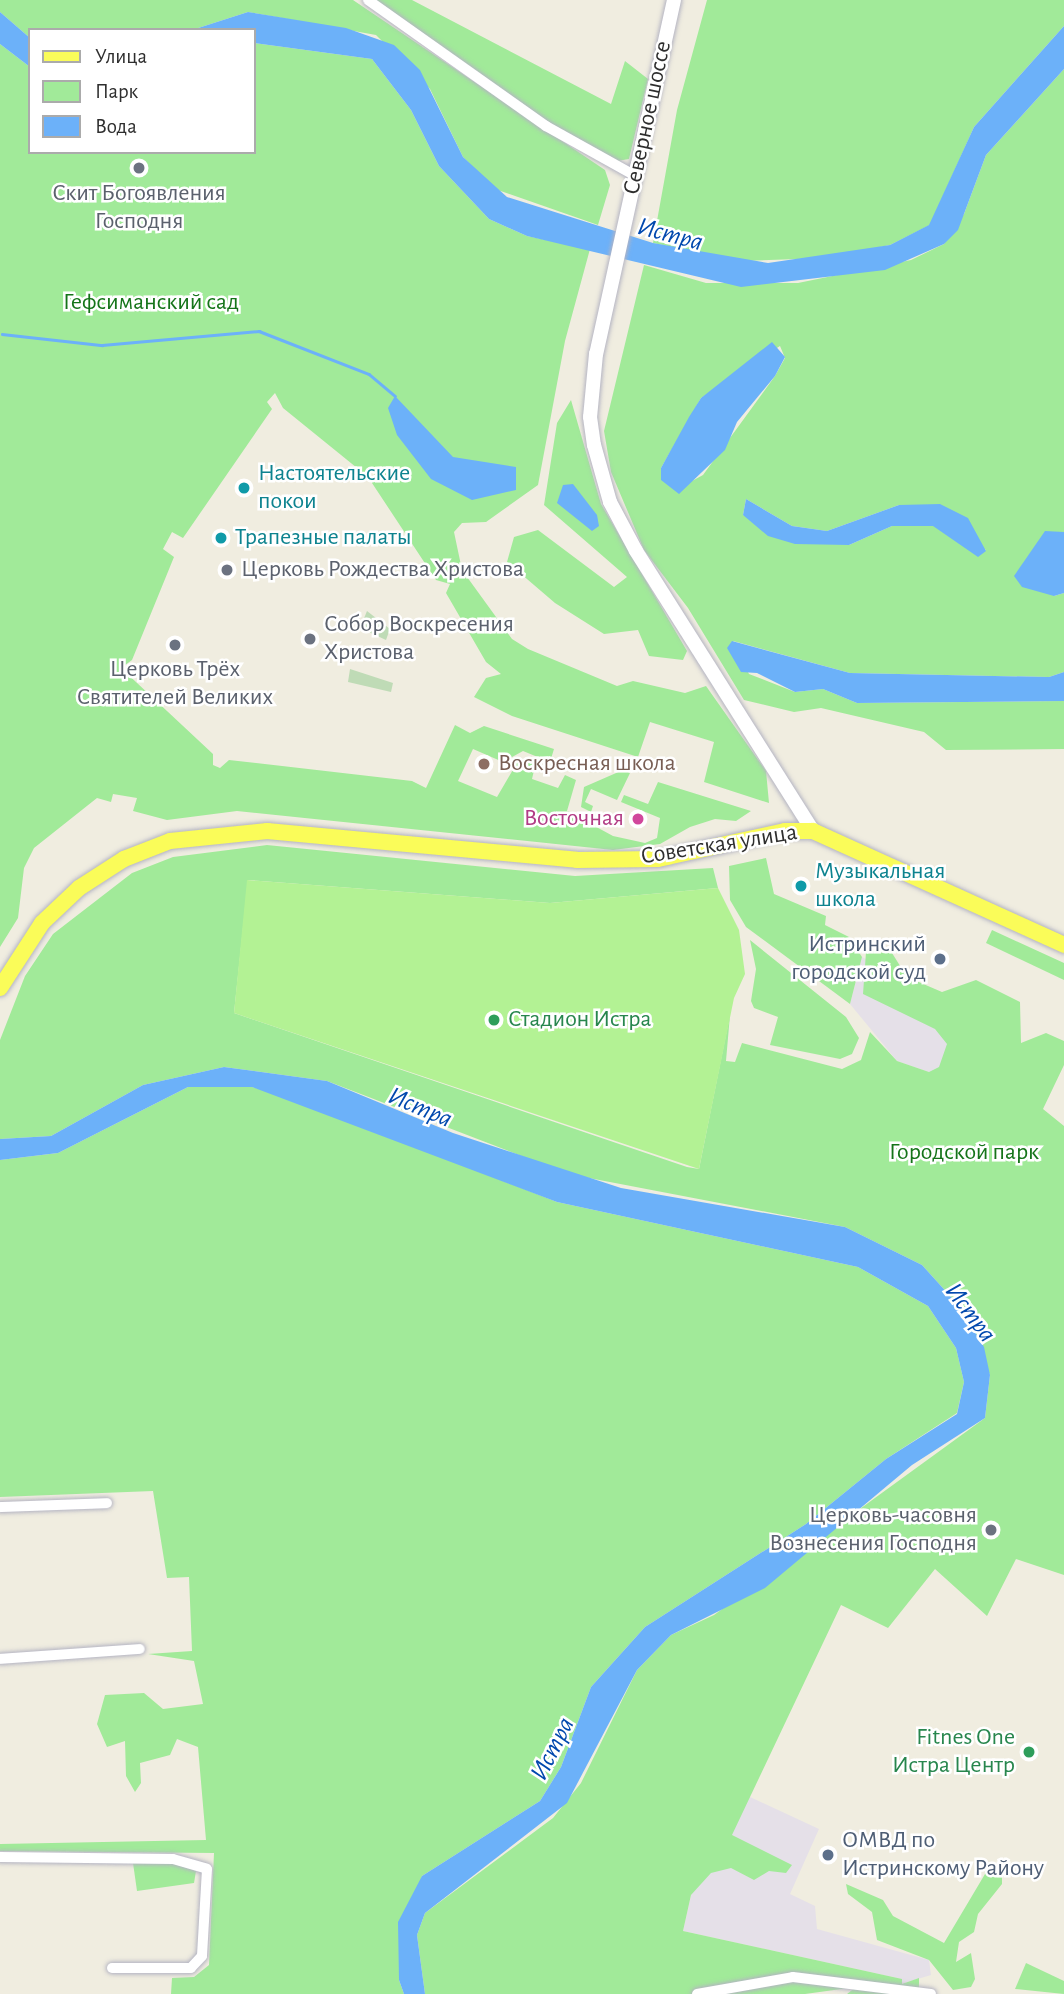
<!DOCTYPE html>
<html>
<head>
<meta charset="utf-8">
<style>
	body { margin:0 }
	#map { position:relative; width:1064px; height:1994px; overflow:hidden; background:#f0ede0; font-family:"Alegreya Sans",sans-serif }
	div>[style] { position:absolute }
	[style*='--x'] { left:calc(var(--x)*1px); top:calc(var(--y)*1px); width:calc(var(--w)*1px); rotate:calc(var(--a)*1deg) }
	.industrial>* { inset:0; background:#e5e0e8 }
	.green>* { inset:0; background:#a1ea99 }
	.cemetery>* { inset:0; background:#bfdbb6 }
	.pitch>* { inset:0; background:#b3f294 }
	.water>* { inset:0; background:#6cb1f9 }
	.stream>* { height:2.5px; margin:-1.25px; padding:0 1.25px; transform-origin:1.25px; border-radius:1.25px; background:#6cb1f9 }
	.roads { filter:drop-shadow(0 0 2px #b4b4c2) drop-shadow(0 0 2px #b4b4c2) }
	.street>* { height:10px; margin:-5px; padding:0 5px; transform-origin:5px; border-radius:5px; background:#fff }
	.secondary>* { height:14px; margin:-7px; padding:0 7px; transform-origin:7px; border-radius:7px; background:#fff }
	.primary>* { height:16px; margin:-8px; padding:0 8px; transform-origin:8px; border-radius:8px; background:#fafc59 }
	.dots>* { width:19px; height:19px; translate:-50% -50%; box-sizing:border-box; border:4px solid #fff; border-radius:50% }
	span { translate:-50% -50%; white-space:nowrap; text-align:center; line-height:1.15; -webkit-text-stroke:5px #fff; paint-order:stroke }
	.street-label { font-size:24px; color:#2e2e2e }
	.worship-label { font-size:24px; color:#5b616d }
	.left { translate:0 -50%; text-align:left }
	.right { translate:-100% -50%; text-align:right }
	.park-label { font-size:24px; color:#157419 }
	.culture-label { font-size:24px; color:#0d838f }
	.education-label { font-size:24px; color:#785e54 }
	.hotel-label { font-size:24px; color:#b23c85 }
	.service-label { font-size:24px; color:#4e5e75 }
	.leisure-label { font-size:24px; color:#27864d }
	.water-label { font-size:26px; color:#0249ae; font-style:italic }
	.legend { position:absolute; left:28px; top:28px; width:228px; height:126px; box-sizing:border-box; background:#fff; border:2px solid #ababab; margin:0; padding:9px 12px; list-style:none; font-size:21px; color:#2e2e2e }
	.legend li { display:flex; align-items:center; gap:14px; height:35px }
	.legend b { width:35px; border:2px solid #ababab }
</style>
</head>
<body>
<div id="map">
	<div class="industrial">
		<i style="clip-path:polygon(862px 957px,895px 975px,966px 1067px,929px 1072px,897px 1061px,850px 1004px)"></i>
		<i style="clip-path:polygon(750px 1797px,819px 1829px,790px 1894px,815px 1906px,817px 1929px,929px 1960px,931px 1975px,901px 1984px,902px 1979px,683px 1931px,691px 1895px)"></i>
	</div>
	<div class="green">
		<i style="clip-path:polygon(0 0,353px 0,605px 170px,610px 185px,598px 225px,495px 189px,463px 157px,430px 89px,376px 35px,248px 12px,192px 30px,30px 30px,30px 38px,0 12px)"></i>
		<i style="clip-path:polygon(371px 0,412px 0,611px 104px,625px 61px,648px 79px,629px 159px,617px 161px,549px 123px)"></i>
		<i style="clip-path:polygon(707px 0,1064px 0,1064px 26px,974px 127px,930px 225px,890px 245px,826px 258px,740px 261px,653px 243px,677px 110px)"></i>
		<i style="clip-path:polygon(254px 43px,372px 59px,411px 110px,439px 166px,489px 219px,527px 236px,590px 249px,565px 341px,538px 485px,486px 522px,462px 523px,454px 532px,462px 570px,512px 639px,528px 649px,617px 686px,633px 681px,685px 693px,706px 686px,766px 771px,769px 803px,704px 782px,714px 742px,650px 722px,638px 757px,512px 716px,474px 697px,486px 678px,501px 674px,486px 662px,446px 593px,450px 584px,436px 580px,372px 483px,375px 473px,362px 472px,283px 408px,275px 393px,267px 402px,272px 409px,183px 538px,172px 532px,163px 549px,174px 557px,132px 660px,121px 668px,213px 754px,213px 765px,220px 768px,229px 760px,412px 781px,426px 788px,455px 725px,470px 733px,484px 726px,554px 749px,550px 762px,523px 751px,503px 762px,473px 749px,458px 781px,497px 797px,518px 761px,536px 762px,532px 779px,558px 788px,565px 775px,576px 780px,567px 811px,613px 836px,645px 843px,657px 838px,660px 818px,621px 802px,624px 795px,648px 804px,658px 782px,751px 811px,736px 821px,715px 819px,690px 827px,660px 844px,613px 850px,237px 811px,167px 820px,133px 811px,137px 798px,113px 794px,111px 802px,97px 798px,34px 848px,24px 868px,18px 918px,0 947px,0 44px,30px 67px,30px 152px,254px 152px)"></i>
		<i style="clip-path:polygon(evenodd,1064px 69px,1064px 532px,1045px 532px,1054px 596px,1064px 593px,1064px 672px,1049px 677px,850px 673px,733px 641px,749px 674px,795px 692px,823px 689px,857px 703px,1064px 701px,1064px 749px,946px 750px,924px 732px,821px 708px,794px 712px,744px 700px,688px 608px,644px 550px,611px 472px,604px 431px,644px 265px,706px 283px,798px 283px,911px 260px,944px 244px,964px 214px,986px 155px,1064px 69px,780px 346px,785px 358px,775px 376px,703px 475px,692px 481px,661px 468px,701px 398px,780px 346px,1064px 69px,746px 499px,792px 526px,827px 531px,899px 505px,986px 550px,978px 556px,934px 526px,892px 526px,849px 545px,743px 515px,746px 499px)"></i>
		<i style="clip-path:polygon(571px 400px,601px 504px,687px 651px,683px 660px,649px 656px,638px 630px,604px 634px,555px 603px,507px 562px,514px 537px,538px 530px,614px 587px,627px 577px,544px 505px,557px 423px)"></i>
		<i style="clip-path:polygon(623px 770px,630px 773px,617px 800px,591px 789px,585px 802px,593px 806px,591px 812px,581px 807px,584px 787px)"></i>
		<i style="clip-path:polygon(267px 845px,575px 876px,713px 868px,718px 888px,550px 903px,248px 880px,234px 1013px,687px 1167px,699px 1169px,730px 1015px,726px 1061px,735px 1062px,742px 1043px,842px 1069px,861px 1060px,870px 1032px,897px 1061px,929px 1072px,939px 1067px,947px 1044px,935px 1029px,863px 994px,866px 952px,892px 953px,907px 977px,942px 992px,976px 980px,1020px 1002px,1021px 1043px,1046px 1033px,1064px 1041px,1064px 1065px,1043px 1109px,1064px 1126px,1064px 1575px,1016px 1559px,987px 1616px,935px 1569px,888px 1628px,841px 1605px,732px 1835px,792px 1865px,786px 1873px,769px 1871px,754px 1880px,731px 1868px,711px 1873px,691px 1895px,683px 1931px,902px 1979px,902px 1984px,919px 1978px,919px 1988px,906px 1994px,847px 1994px,856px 1987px,805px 1994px,425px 1994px,417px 1935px,425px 1913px,553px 1818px,581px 1783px,637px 1670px,671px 1635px,714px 1615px,985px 1418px,990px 1375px,960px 1307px,922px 1265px,845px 1227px,568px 1174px,327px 1081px,224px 1067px,143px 1085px,51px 1136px,0 1139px,0 1040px,25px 976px,53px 934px,132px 873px,173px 857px)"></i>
		<i style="clip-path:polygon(766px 858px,774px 894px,826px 916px,825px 925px,849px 937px,862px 957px,850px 1004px,746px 927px,730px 900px,729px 866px)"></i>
		<i style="clip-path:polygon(992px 930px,1064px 963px,1064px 980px,986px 943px)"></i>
		<i style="clip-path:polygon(750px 940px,846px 1017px,859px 1038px,852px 1054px,840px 1059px,770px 1045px,778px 1017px,754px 1008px,751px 1001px,756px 969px)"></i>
		<i style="clip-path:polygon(188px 1087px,252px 1087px,283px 1095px,557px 1202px,858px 1267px,928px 1306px,956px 1348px,964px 1382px,957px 1413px,886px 1459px,806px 1524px,645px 1627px,591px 1687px,561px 1767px,540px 1801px,422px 1876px,399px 1980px,404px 1994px,171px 1994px,172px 1978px,194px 1977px,209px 1965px,214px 1853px,0 1851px,0 1844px,206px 1840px,198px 1747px,177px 1739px,170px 1755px,140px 1763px,141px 1783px,135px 1792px,126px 1776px,125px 1741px,107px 1747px,97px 1724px,105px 1695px,144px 1693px,163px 1709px,203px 1704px,194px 1661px,148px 1654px,192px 1651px,189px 1577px,167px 1578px,153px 1491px,0 1497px,0 1160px,58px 1153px)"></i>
		<i style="clip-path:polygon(157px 1858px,196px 1871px,194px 1883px,137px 1891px,133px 1863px)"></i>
		<i style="clip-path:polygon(988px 1869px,1002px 1875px,1002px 1884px,978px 1914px,974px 1932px,959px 1942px,956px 1962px,971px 1953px,975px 1979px,971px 1987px,953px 1990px,929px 1960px,877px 1940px,872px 1912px,848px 1894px,846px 1884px,883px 1900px,893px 1916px,944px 1943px)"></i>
		<i style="clip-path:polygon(1026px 1963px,1064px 1981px,1064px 1994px,1015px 1989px)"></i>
	</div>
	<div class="cemetery">
		<i style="clip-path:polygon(367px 611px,390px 629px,386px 640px,360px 628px)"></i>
		<i style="clip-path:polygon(350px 669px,393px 683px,391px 692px,348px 682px)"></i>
	</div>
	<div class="pitch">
		<i style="clip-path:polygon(247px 880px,550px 903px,718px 888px,739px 930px,745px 974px,734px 998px,699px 1169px,234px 1013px)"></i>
	</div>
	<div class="water">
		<i style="clip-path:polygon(0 12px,30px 38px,30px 67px,0 44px)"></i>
		<i style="clip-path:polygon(248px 12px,346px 28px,394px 45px,420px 70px,463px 157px,507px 197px,653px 243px,768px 263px,890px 245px,929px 225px,974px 127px,1064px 26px,1064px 69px,986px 155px,958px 230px,944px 244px,885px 270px,741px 287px,527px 236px,489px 219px,439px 166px,411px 110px,372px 59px,254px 43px,254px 30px,192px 30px)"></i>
		<i style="clip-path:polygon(772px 342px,785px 357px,775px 376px,737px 422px,725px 450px,679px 494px,661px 480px,661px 468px,689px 417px,701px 398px)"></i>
		<i style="clip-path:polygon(395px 396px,453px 457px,516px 467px,516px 490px,472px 500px,431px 479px,397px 435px,388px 408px)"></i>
		<i style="clip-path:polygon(573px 484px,597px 515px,599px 526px,592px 531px,557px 503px,563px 485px)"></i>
		<i style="clip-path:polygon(746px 499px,792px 526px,827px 531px,899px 505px,940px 504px,968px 518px,986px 551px,978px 557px,933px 526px,892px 526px,849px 545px,795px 544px,768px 536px,743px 515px)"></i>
		<i style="clip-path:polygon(1045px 531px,1064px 532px,1064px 593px,1054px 596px,1022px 587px,1014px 576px)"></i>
		<i style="clip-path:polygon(732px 641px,850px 673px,1049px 677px,1064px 672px,1064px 701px,857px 703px,823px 689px,795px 692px,757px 673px,741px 672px,727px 648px)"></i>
		<i style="clip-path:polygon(224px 1067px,327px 1081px,453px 1133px,621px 1188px,845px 1227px,922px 1265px,960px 1307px,984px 1347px,990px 1375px,985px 1418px,912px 1465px,765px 1588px,671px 1635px,637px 1670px,567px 1803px,425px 1913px,417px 1935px,425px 1994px,404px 1994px,399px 1980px,398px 1922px,422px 1876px,540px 1801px,561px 1767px,591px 1687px,645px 1627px,806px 1524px,886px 1459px,957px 1414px,964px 1382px,956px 1348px,928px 1306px,858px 1267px,557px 1202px,252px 1087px,188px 1087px,58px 1153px,0 1160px,0 1139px,51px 1136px,143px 1085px)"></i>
	</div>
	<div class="stream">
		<i style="--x:2;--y:334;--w:101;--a:6.3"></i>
		<i style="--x:102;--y:345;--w:158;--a:-5.1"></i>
		<i style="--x:259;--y:331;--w:118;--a:21.4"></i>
		<i style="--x:369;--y:374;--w:34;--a:40"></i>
	</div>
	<div class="roads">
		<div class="street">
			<i style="--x:368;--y:0;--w:218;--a:35.3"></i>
			<i style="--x:546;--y:126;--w:103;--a:29.1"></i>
			<i style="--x:0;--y:1507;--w:107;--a:-2.1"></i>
			<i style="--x:0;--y:1659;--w:140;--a:-4.1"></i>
			<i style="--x:0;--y:1857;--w:173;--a:0.7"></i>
			<i style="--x:173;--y:1859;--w:35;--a:16"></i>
			<i style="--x:207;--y:1869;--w:87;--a:93.3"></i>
			<i style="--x:202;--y:1956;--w:16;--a:133"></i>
			<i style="--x:191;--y:1968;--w:79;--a:180"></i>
			<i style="--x:697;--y:1994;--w:97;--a:-10"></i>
			<i style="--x:793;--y:1977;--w:139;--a:7"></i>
		</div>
		<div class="secondary">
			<i style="--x:674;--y:0;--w:362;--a:102.4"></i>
			<i style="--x:596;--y:354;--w:63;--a:95.4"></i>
			<i style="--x:590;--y:417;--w:28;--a:82"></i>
			<i style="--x:594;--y:445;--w:59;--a:74.3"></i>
			<i style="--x:610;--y:502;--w:55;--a:62"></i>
			<i style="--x:636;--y:551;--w:331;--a:57.7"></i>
		</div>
		<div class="primary">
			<i style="--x:0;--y:988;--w:77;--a:-57.1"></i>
			<i style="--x:42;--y:923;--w:51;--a:-43.4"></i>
			<i style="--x:79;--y:888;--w:54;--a:-32.8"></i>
			<i style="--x:124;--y:859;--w:49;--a:-21.4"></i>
			<i style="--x:170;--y:841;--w:98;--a:-5.9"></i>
			<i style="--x:267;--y:831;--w:311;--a:5.3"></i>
			<i style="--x:577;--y:860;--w:81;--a:-0.7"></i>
			<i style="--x:658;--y:859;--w:130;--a:-12.4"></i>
			<i style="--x:785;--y:831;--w:28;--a:0"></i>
			<i style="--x:813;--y:831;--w:276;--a:24.4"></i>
		</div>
	</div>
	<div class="dots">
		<i style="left:139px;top:168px;background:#6b7280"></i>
		<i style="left:244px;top:488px;background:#0f9aa8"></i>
		<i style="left:221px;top:538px;background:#0f9aa8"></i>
		<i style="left:227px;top:570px;background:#6b7280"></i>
		<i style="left:310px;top:639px;background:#6b7280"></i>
		<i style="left:175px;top:645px;background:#6b7280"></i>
		<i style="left:484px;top:764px;background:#8d6e63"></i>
		<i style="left:638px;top:819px;background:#d1479c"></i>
		<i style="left:801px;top:886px;background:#0f9aa8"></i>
		<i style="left:940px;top:959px;background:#5c6f8a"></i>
		<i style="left:494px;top:1020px;background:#2e9e5b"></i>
		<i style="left:991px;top:1530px;background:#6b7280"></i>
		<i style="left:1029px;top:1752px;background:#2e9e5b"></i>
		<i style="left:828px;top:1855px;background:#5c6f8a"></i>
	</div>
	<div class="street-label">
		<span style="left:648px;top:118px;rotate:-78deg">Северное шоссе</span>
		<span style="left:719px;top:845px;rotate:-9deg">Советская улица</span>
	</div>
	<div class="worship-label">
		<span style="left:139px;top:208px">Скит Богоявления<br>Господня</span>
		<span class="left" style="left:241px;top:570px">Церковь Рождества Христова</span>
		<span class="left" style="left:324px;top:639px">Собор Воскресения<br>Христова</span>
		<span style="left:175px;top:684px">Церковь Трёх<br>Святителей Великих</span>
		<span class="right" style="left:977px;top:1530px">Церковь-часовня<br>Вознесения Господня</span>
	</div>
	<div class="park-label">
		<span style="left:151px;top:303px">Гефсиманский сад</span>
		<span style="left:964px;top:1153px">Городской парк</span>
	</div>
	<div class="culture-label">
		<span class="left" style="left:258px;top:488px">Настоятельские<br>покои</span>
		<span class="left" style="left:235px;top:538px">Трапезные палаты</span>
		<span class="left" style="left:815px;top:886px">Музыкальная<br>школа</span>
	</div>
	<div class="education-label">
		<span class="left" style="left:498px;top:764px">Воскресная школа</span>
	</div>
	<div class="hotel-label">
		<span class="right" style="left:624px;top:819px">Восточная</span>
	</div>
	<div class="service-label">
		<span class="right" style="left:926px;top:959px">Истринский<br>городской суд</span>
		<span class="left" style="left:842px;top:1855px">ОМВД по<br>Истринскому Району</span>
	</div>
	<div class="leisure-label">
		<span class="left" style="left:508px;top:1020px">Стадион Истра</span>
		<span class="right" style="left:1015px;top:1752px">Fitnes One<br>Истра Центр</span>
	</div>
	<div class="water-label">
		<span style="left:670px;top:235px;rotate:15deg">Истра</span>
		<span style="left:420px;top:1108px;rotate:23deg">Истра</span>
		<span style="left:970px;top:1313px;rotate:53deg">Истра</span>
		<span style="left:553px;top:1749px;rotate:-63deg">Истра</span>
	</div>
	<ul class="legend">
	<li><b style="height:9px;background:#fafc59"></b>Улица</li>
	<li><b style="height:19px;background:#a1ea99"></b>Парк</li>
	<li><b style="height:19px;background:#6cb1f9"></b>Вода</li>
	</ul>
</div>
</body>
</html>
